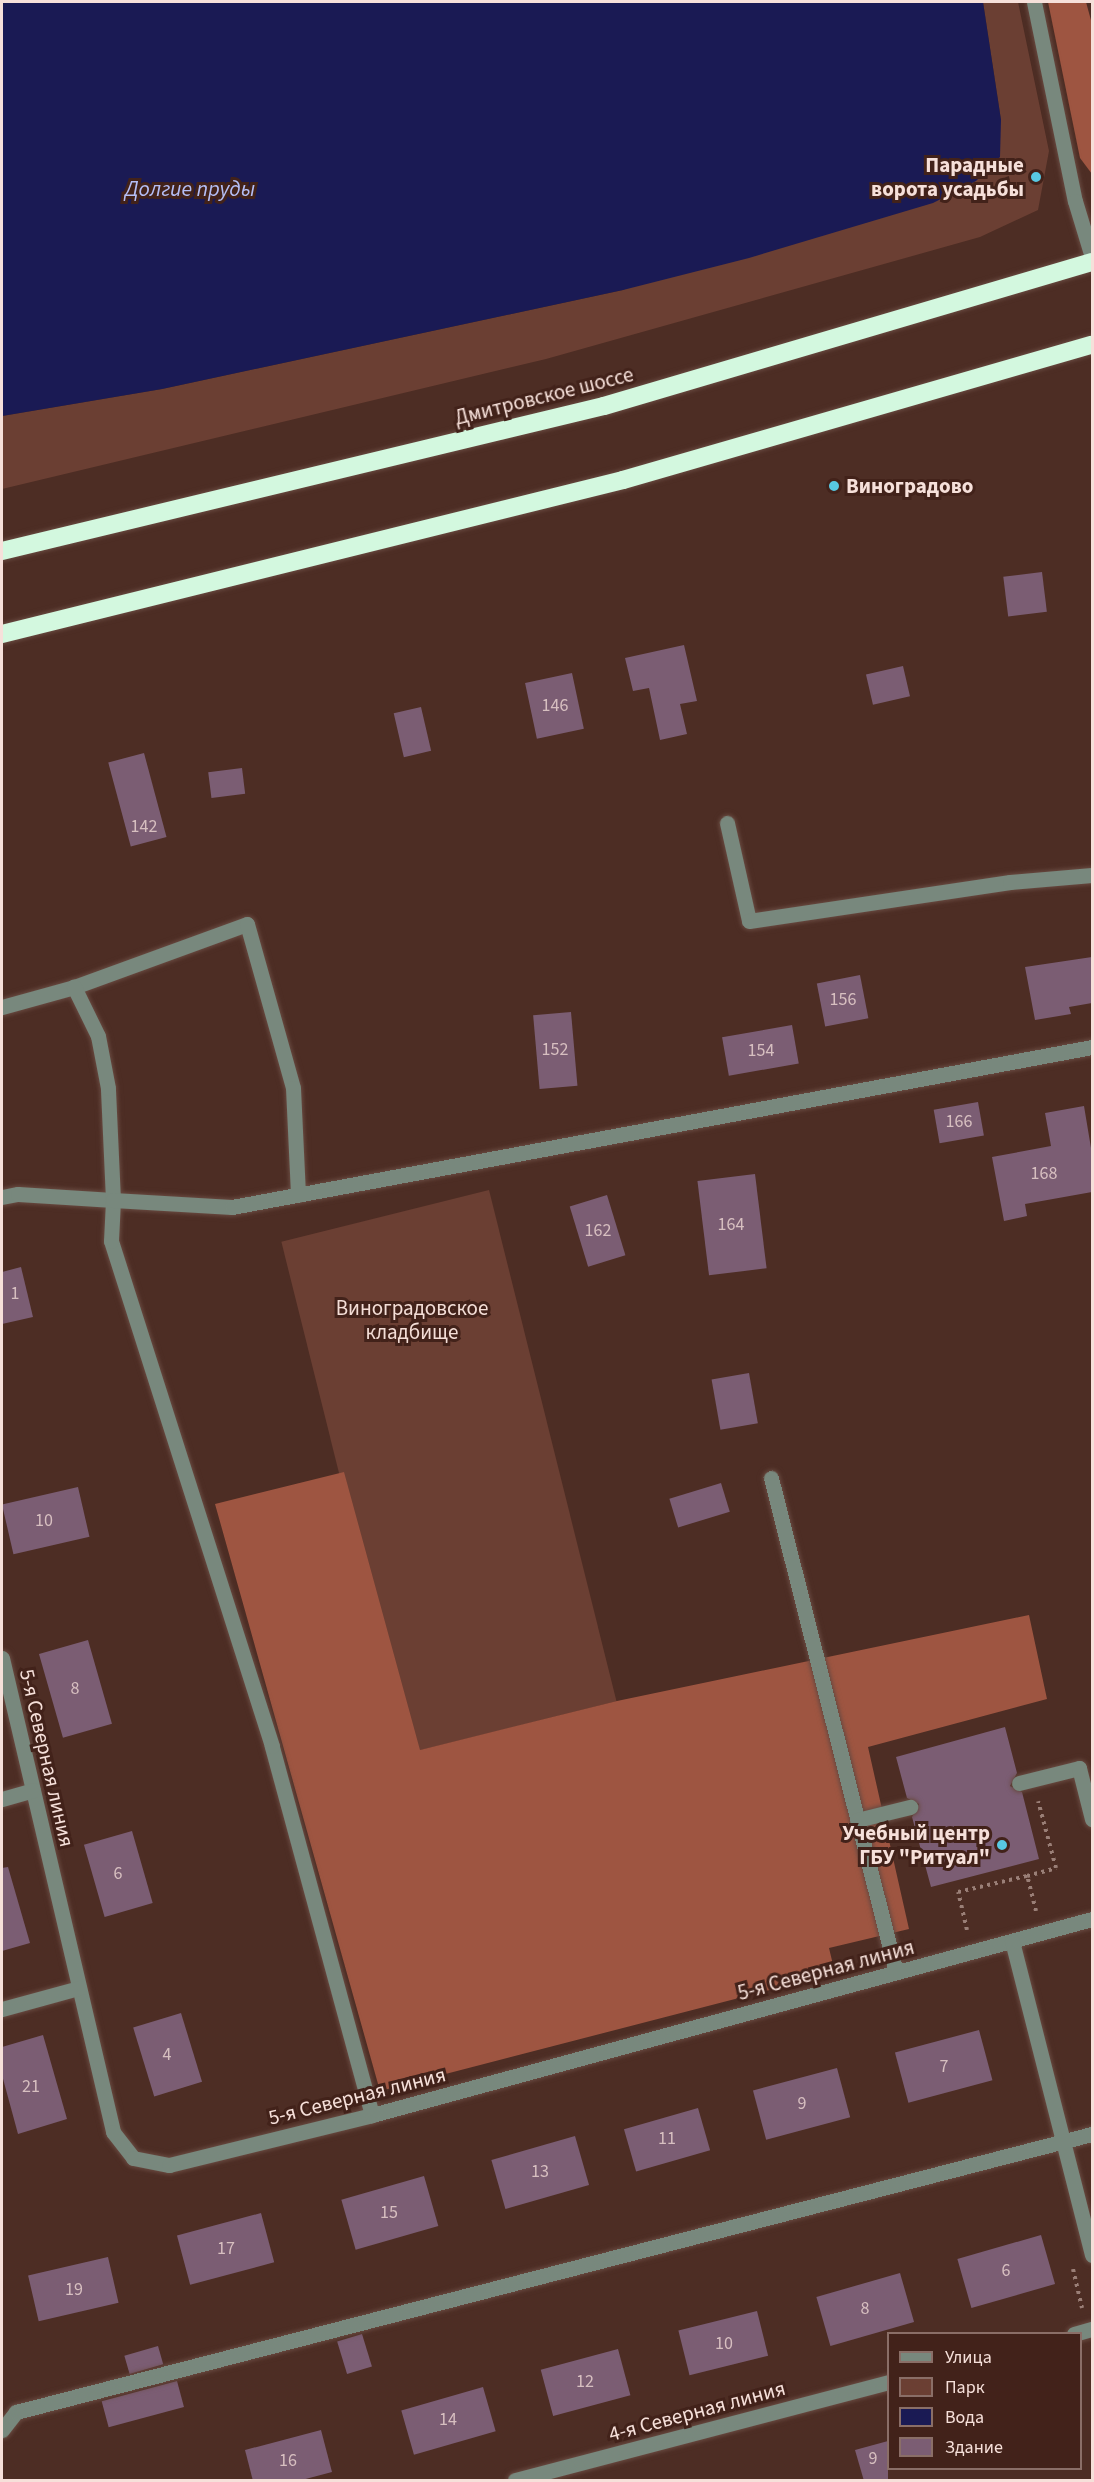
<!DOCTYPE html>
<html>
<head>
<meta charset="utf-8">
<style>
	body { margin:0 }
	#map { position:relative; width:1094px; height:2482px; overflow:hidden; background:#4d2d24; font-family:"Source Sans 3",sans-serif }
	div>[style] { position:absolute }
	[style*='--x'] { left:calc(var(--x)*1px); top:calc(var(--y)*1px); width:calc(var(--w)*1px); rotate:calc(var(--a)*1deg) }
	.green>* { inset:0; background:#6b3f33; transform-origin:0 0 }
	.forest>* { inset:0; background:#9e5541 }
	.water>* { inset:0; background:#1a1a54 }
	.building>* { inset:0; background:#7b5d73; transform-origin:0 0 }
	.path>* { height:4px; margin-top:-2px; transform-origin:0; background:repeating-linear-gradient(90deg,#9a7f77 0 3px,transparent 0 7.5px) }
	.roads { filter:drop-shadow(0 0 2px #684a41) drop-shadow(0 0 2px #684a41) }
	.minor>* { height:15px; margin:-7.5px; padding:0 7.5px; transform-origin:7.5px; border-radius:7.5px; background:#78887d }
	.highway>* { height:18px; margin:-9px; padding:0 9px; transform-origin:9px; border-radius:9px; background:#d3f8df }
	.dots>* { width:16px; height:16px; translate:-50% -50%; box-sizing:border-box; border:3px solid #42221a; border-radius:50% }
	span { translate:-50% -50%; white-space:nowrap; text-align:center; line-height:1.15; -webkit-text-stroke:6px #42221a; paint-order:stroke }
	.number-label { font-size:18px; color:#d7bfc0 }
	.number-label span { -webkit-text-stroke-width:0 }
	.poi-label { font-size:21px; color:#f6e0da; font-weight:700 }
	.right { translate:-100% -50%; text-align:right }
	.left { translate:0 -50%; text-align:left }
	.street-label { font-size:21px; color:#f6e0da }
	.park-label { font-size:21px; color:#f4ded7 }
	.water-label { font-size:22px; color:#b4bef6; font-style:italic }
	.frame { position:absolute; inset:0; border:3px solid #f6e0da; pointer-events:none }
	.legend { position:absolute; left:887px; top:2332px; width:195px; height:138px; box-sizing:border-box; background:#42221a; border:2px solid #8a6e67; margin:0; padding:8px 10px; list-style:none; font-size:18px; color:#f6e0da }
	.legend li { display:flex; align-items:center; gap:12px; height:30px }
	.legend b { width:30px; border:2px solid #8a6e67 }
</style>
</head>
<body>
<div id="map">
	<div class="green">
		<i style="clip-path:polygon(983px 2px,1018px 2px,1049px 151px,1038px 210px,980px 237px,546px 359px,2px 489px,2px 416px,162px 389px,623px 290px,1001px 120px)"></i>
		<i style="left:489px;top:1190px;width:527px;height:214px;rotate:76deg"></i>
	</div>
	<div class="forest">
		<i style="clip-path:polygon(1048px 2px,1086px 2px,1092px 24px,1092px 174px,1080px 158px)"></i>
		<i style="clip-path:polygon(344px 1472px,420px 1750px,617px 1701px,1029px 1615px,1047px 1699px,868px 1747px,909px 1929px,829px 1948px,835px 1973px,380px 2091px,215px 1504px)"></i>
	</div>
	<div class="water">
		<i style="clip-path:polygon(2px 2px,983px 2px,1001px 120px,1000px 157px,976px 181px,933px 203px,749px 258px,623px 290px,162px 389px,2px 416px)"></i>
	</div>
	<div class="building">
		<i style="left:1042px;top:572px;width:40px;height:39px;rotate:83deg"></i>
		<i style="clip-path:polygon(684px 645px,697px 701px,680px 704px,687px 734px,660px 740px,649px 688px,633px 691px,625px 658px)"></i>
		<i style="left:903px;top:666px;width:31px;height:38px;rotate:77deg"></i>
		<i style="left:572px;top:673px;width:57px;height:48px;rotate:78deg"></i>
		<i style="left:421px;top:707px;width:45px;height:28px;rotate:77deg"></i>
		<i style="left:144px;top:753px;width:87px;height:37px;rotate:75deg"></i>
		<i style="left:242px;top:768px;width:26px;height:34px;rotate:83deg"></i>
		<i style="clip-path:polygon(1092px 957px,1092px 1003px,1069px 1007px,1071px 1014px,1035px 1020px,1025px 967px)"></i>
		<i style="left:860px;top:975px;width:44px;height:44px;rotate:79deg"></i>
		<i style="left:571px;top:1012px;width:74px;height:38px;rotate:85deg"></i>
		<i style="left:792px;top:1025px;width:39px;height:71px;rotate:80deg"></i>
		<i style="left:978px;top:1102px;width:34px;height:45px;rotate:80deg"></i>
		<i style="clip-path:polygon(1084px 1106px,1092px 1154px,1092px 1192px,1025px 1204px,1027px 1216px,1004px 1221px,992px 1157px,1051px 1146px,1045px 1113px)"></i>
		<i style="left:755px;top:1174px;width:95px;height:58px;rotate:83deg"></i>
		<i style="left:607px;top:1195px;width:63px;height:39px;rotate:73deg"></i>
		<i style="clip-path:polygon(21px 1267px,33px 1317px,2px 1324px,2px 1272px)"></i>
		<i style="left:749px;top:1373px;width:51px;height:38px;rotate:80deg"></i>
		<i style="left:721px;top:1483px;width:30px;height:54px;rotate:73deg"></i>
		<i style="left:78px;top:1487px;width:51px;height:78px;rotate:77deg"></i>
		<i style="left:88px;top:1640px;width:87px;height:51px;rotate:74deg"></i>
		<i style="clip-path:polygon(1005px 1727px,1017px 1773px,1010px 1786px,1022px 1792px,1039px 1859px,931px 1887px,912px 1817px,919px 1804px,907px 1798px,896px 1757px)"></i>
		<i style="left:132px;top:1831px;width:75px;height:50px;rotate:74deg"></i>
		<i style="clip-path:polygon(8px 1867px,30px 1943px,2px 1951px,2px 1868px)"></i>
		<i style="left:181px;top:2013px;width:72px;height:50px;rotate:73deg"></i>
		<i style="left:979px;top:2030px;width:52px;height:87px;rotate:75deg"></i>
		<i style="clip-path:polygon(43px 2035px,67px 2119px,18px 2134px,2px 2075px,2px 2047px)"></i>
		<i style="left:837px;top:2068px;width:51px;height:87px;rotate:75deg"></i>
		<i style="left:698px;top:2108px;width:44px;height:77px;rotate:74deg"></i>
		<i style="left:575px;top:2136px;width:51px;height:87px;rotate:74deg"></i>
		<i style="left:424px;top:2176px;width:52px;height:86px;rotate:74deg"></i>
		<i style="left:261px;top:2213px;width:51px;height:87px;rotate:75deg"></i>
		<i style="left:1041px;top:2235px;width:51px;height:87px;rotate:74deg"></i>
		<i style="left:108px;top:2257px;width:47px;height:82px;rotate:77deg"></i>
		<i style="left:900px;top:2273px;width:51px;height:87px;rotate:74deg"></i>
		<i style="left:757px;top:2311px;width:46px;height:81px;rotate:76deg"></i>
		<i style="left:362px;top:2334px;width:34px;height:26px;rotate:73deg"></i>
		<i style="left:158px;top:2346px;width:19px;height:35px;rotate:74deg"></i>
		<i style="left:618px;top:2349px;width:48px;height:80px;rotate:75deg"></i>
		<i style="left:177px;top:2381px;width:27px;height:78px;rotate:75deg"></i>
		<i style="left:483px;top:2387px;width:46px;height:85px;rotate:74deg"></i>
		<i style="clip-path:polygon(321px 2430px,332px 2472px,298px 2481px,253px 2481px,245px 2450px)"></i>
		<i style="clip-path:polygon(888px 2441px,888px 2481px,864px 2481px,855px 2450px)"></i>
	</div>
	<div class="path">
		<i style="--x:1036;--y:1911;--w:36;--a:-104"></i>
		<i style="--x:1027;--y:1876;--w:30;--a:-15"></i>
		<i style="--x:1056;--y:1868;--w:69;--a:-105"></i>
		<i style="--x:967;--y:1930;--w:39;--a:-103"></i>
		<i style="--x:958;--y:1892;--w:71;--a:-13.1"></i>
		<i style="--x:1073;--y:2269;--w:40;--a:77"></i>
	</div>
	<div class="roads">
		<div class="minor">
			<i style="--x:1034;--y:2;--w:203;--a:78.4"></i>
			<i style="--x:1075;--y:201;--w:59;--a:73.1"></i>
			<i style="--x:727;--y:823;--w:100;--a:77.3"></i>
			<i style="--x:749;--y:921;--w:264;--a:-8.5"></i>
			<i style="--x:1010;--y:882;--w:82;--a:-4.9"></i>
			<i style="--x:2;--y:1007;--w:75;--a:-15.5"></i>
			<i style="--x:74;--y:987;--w:184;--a:-20"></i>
			<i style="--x:247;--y:924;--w:170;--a:74.3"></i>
			<i style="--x:293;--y:1088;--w:107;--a:87.3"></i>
			<i style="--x:2;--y:1197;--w:16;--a:-11"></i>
			<i style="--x:18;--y:1194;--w:95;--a:3.6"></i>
			<i style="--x:113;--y:1200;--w:112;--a:-92.6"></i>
			<i style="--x:108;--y:1088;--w:53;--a:-100.9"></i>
			<i style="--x:98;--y:1036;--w:55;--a:-116.1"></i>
			<i style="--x:771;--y:1478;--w:510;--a:75.8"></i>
			<i style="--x:2;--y:1658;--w:487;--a:76.8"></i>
			<i style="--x:113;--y:2132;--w:33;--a:52"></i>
			<i style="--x:133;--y:2158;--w:37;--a:11"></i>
			<i style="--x:169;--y:2165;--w:209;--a:-13.8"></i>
			<i style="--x:372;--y:2115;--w:746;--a:-15.23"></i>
			<i style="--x:1019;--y:1783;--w:62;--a:-14"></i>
			<i style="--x:1079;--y:1768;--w:53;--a:75.7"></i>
			<i style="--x:2;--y:1799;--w:32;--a:-16"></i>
			<i style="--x:857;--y:1820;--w:55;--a:-13.8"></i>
			<i style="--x:1012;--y:1941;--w:324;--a:75.7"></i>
			<i style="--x:2;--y:2009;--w:80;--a:-15.3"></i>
			<i style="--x:372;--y:2115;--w:382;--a:-105.2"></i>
			<i style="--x:272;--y:1746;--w:530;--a:-107.68"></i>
			<i style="--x:111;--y:1241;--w:41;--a:-87.2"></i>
			<i style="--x:113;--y:1200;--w:119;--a:3.4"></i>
			<i style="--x:232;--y:1207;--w:875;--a:-10.54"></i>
			<i style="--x:1074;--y:2334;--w:19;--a:-16"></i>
			<i style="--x:2;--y:2430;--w:23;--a:-52"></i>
			<i style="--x:16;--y:2412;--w:1111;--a:-14.49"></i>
			<i style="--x:515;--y:2480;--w:386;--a:-14.7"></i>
		</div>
		<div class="highway">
			<i style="--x:2;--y:551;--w:619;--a:-13.54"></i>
			<i style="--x:604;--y:406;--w:509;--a:-16.44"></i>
			<i style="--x:2;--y:634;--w:640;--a:-13.93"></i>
			<i style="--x:623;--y:480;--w:488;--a:-16.1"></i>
		</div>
	</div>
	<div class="dots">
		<i style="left:1036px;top:177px;background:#58c9e3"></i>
		<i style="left:834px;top:486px;background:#58c9e3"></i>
		<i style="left:1002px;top:1845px;background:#58c9e3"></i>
	</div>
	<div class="number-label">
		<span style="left:555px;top:706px">146</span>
		<span style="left:144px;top:827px">142</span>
		<span style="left:843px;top:1000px">156</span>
		<span style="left:555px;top:1050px">152</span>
		<span style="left:761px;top:1051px">154</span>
		<span style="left:959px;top:1122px">166</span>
		<span style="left:1044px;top:1174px">168</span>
		<span style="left:731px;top:1225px">164</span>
		<span style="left:598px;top:1231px">162</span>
		<span style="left:15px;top:1294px">1</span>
		<span style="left:44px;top:1521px">10</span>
		<span style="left:75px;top:1689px">8</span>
		<span style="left:118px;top:1874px">6</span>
		<span style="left:167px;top:2055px">4</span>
		<span style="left:944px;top:2067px">7</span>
		<span style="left:31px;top:2087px">21</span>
		<span style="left:802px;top:2104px">9</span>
		<span style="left:667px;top:2139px">11</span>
		<span style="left:540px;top:2172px">13</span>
		<span style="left:389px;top:2213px">15</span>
		<span style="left:226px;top:2249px">17</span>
		<span style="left:1006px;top:2271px">6</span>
		<span style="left:74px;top:2290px">19</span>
		<span style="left:865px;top:2309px">8</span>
		<span style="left:724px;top:2344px">10</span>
		<span style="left:585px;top:2382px">12</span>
		<span style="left:448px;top:2420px">14</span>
		<span style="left:873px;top:2459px">9</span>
		<span style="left:288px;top:2461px">16</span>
	</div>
	<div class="poi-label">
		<span class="right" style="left:1024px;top:177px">Парадные<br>ворота усадьбы</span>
		<span class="left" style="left:846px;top:486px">Виноградово</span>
		<span class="right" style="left:990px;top:1845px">Учебный центр<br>ГБУ "Ритуал"</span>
	</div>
	<div class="street-label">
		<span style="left:544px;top:396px;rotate:-14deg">Дмитровское шоссе</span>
		<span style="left:47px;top:1758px;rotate:77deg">5-я Северная линия</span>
		<span style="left:826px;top:1970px;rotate:-15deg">5-я Северная линия</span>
		<span style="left:357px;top:2096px;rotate:-14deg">5-я Северная линия</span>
		<span style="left:697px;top:2411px;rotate:-15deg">4-я Северная линия</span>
	</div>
	<div class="park-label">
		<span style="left:412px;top:1320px">Виноградовское<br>кладбище</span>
	</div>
	<div class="water-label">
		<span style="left:190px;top:190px">Долгие пруды</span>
	</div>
	<div class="frame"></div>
	<ul class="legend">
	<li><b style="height:8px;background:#78887d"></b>Улица</li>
	<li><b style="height:16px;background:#6b3f33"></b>Парк</li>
	<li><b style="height:16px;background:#1a1a54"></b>Вода</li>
	<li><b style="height:16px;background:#7b5d73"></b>Здание</li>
	</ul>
</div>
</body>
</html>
